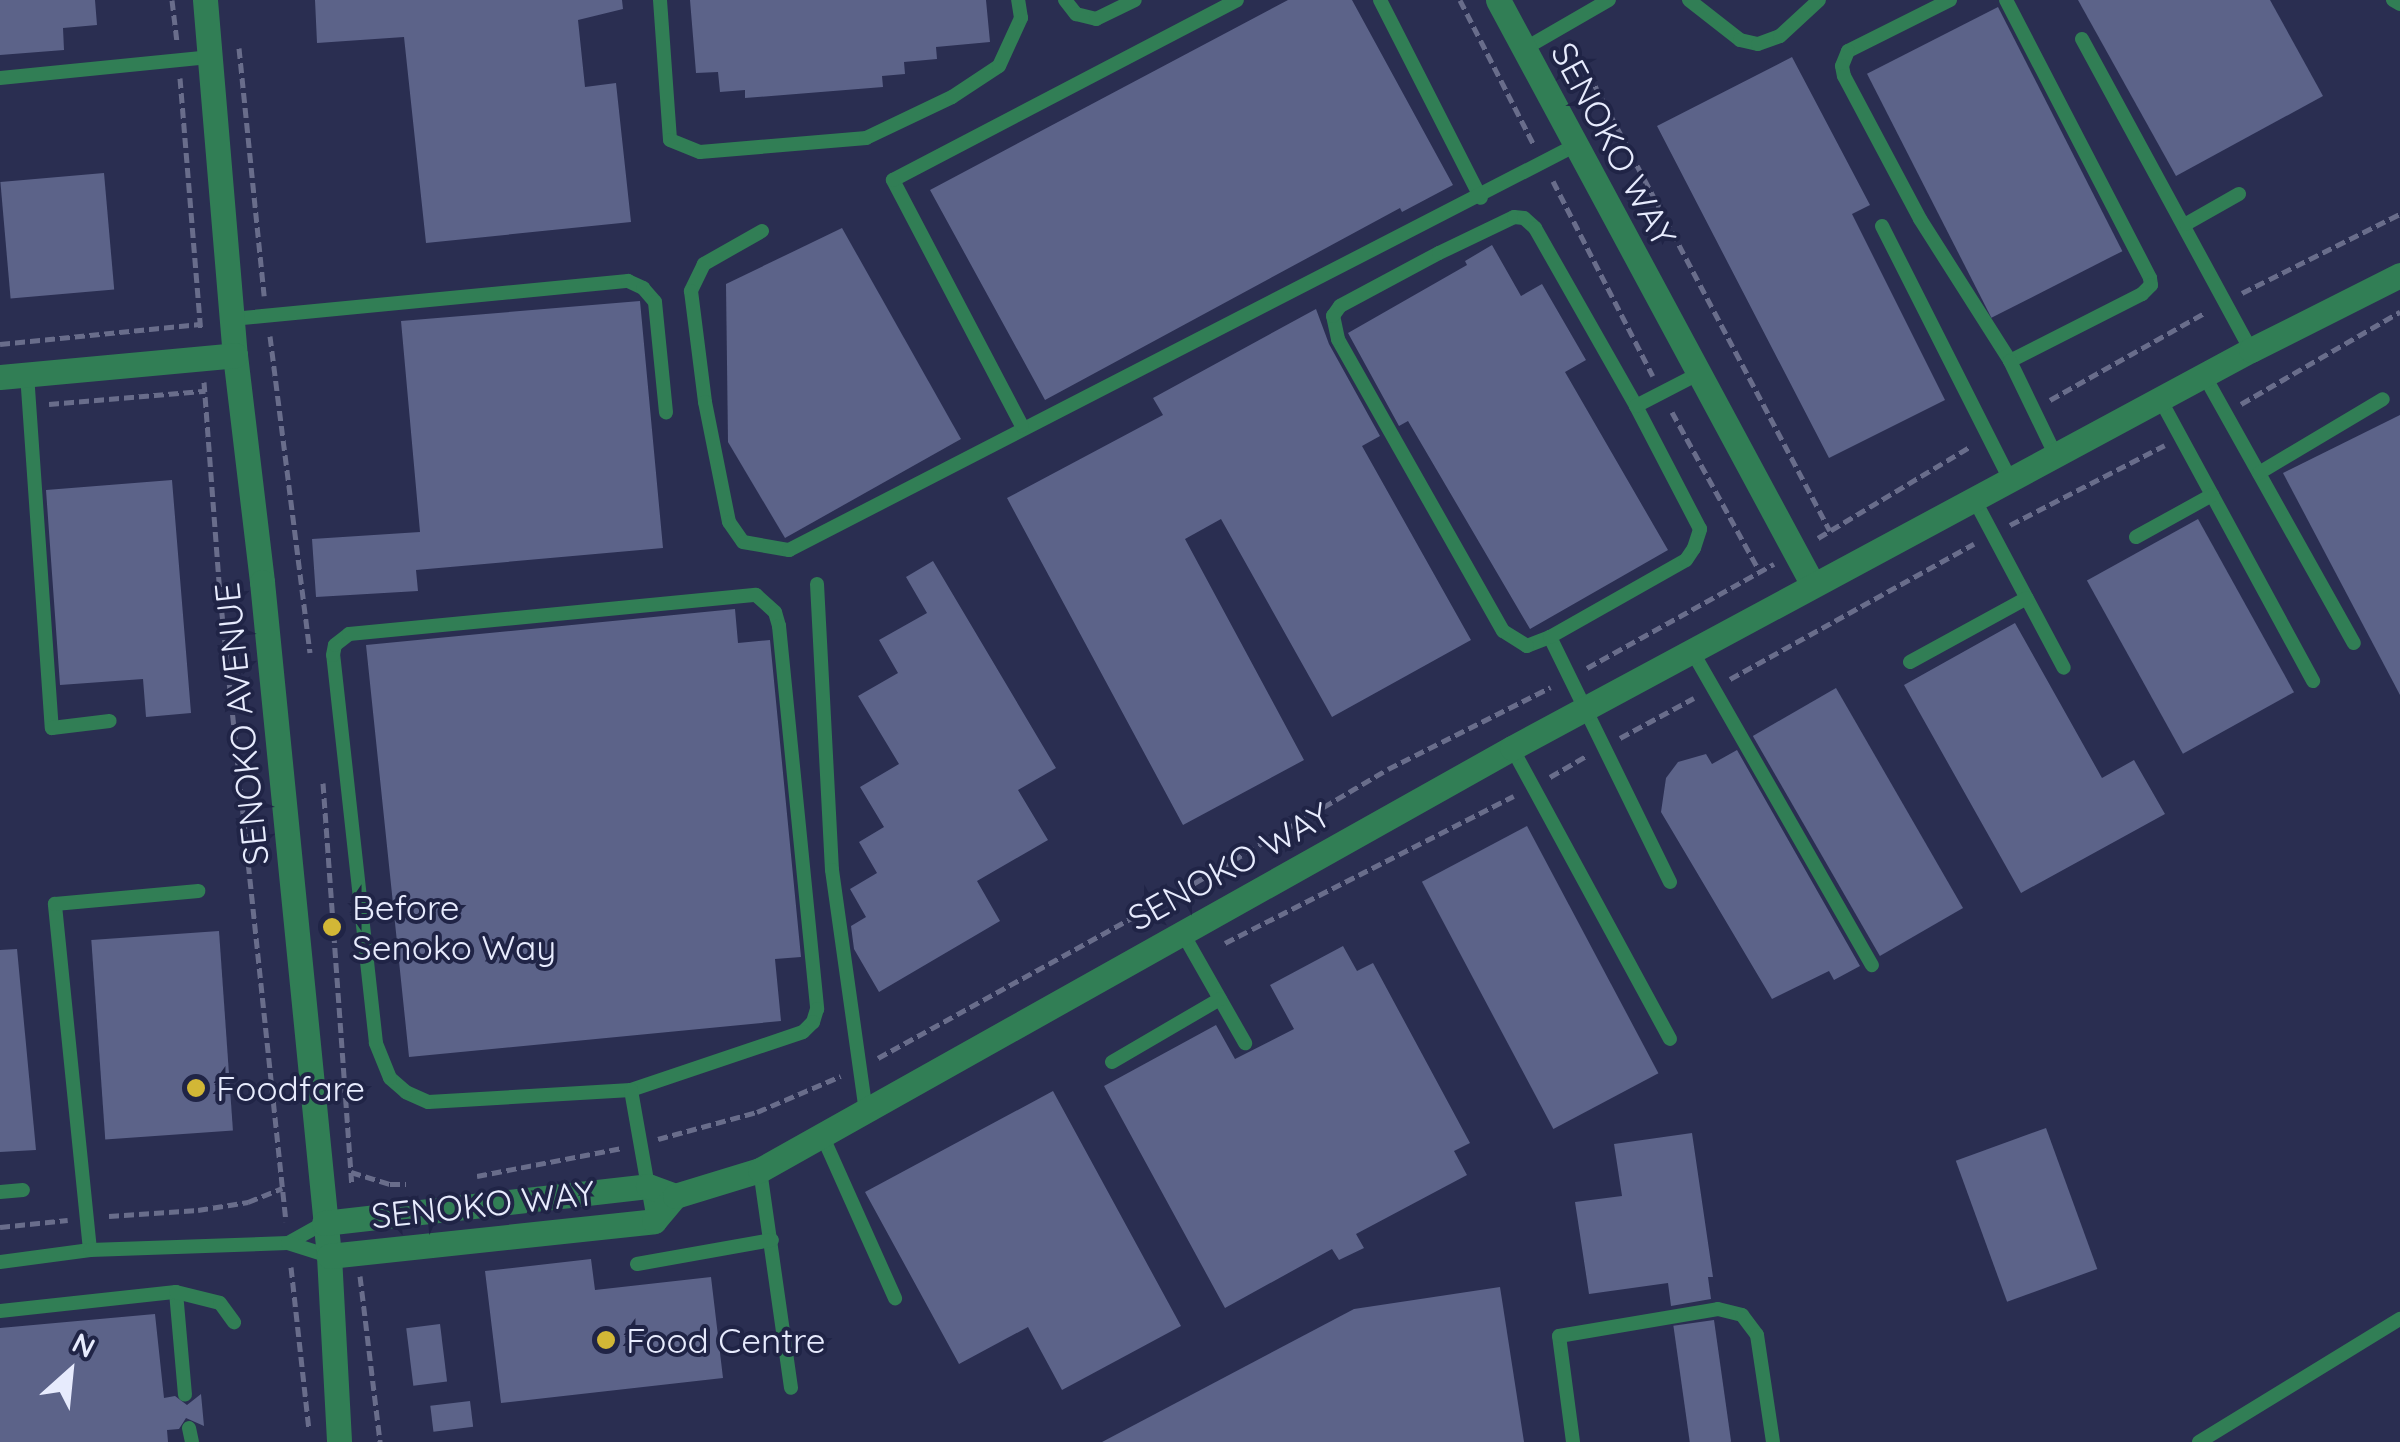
<!DOCTYPE html>
<html>
<head>
<meta charset="utf-8">
<style>
	body { margin:0 }
	#map { position:relative; width:2400px; height:1442px; overflow:hidden; background:#2a2e51; font-family:Quicksand,sans-serif }
	div>[style] { position:absolute }
	[style*='--x'] { left:calc(var(--x)*1px); top:calc(var(--y)*1px); width:calc(var(--w)*1px); rotate:calc(var(--a)*1deg) }
	.building>* { inset:0; background:#5c6389; transform-origin:0 0 }
	.path>* { height:5px; margin-top:-2.5px; transform-origin:0; background:repeating-linear-gradient(90deg,#696d8b 0 10px,transparent 0 15px) }
	.service>* { height:14px; margin:-7px; padding:0 7px; transform-origin:7px; border-radius:7px; background:#317e55 }
	.minor>* { height:25px; margin:-12.5px; padding:0 12.5px; transform-origin:12.5px; border-radius:12.5px; background:#317e55 }
	.dots>* { width:28px; height:28px; translate:-50% -50%; box-sizing:border-box; border:5px solid #202446; border-radius:50% }
	span { translate:-50% -50%; white-space:nowrap; text-align:center; line-height:1.15; -webkit-text-stroke:8px #202446; paint-order:stroke }
	.street-label { font-size:35px; color:#e7ebfd }
	.poi-label { font-size:35px; color:#e7ebfd }
	.left { translate:0 -50%; text-align:left }
	.north { position:absolute; left:20px; top:1322px; width:100px; height:100px; -webkit-text-stroke:8px #202446; paint-order:stroke; rotate:27deg; font-size:28px; font-weight:700; line-height:40px; text-align:center; color:#e7ebfd }
	.north::after { content:''; display:block; margin:auto; width:35px; height:45px; background:#e7ebfd; clip-path:polygon(50% 0,100% 100%,50% 72%,0 100%) }
</style>
</head>
<body>
<div id="map">
	<div class="building">
		<i style="clip-path:polygon(0 0,95px 0,97px 25px,63px 28px,64px 50px,0 55px)"></i>
		<i style="clip-path:polygon(315px 0,622px 0,623px 9px,578px 20px,585px 87px,616px 83px,631px 222px,426px 243px,404px 37px,317px 43px)"></i>
		<i style="clip-path:polygon(690px 0,986px 0,990px 42px,936px 47px,937px 59px,904px 62px,905px 74px,882px 76px,883px 87px,745px 98px,745px 90px,720px 92px,718px 72px,696px 73px)"></i>
		<i style="clip-path:polygon(1288px 0,1352px 0,1453px 185px,1402px 212px,1400px 208px,1045px 400px,930px 190px)"></i>
		<i style="clip-path:polygon(2078px 0,2270px 0,2323px 96px,2176px 176px)"></i>
		<i style="left:1998px;top:7px;width:274px;height:147px;rotate:63deg"></i>
		<i style="clip-path:polygon(1792px 57px,1870px 205px,1852px 214px,1945px 400px,1829px 458px,1657px 126px)"></i>
		<i style="left:104px;top:173px;width:117px;height:104px;rotate:85deg"></i>
		<i style="clip-path:polygon(842px 228px,961px 439px,785px 538px,728px 442px,726px 284px)"></i>
		<i style="clip-path:polygon(1492px 245px,1521px 296px,1542px 284px,1586px 360px,1565px 372px,1668px 550px,1530px 629px,1408px 421px,1399px 426px,1348px 333px,1467px 265px,1465px 261px)"></i>
		<i style="clip-path:polygon(640px 301px,663px 548px,416px 570px,418px 591px,316px 597px,312px 539px,420px 532px,401px 321px)"></i>
		<i style="clip-path:polygon(1316px 309px,1329px 344px,1380px 436px,1362px 446px,1471px 640px,1332px 717px,1221px 519px,1185px 539px,1304px 760px,1183px 825px,1007px 498px,1163px 415px,1153px 398px)"></i>
		<i style="clip-path:polygon(2400px 415px,2400px 695px,2283px 473px)"></i>
		<i style="clip-path:polygon(172px 480px,191px 713px,146px 717px,143px 679px,60px 685px,46px 490px)"></i>
		<i style="left:2198px;top:519px;width:198px;height:127px;rotate:61deg"></i>
		<i style="clip-path:polygon(933px 561px,1056px 768px,1018px 790px,1048px 840px,977px 881px,1000px 921px,879px 992px,854px 949px,851px 926px,866px 917px,850px 889px,877px 873px,859px 842px,884px 827px,860px 787px,899px 764px,858px 696px,898px 673px,879px 640px,927px 613px,906px 577px)"></i>
		<i style="clip-path:polygon(735px 609px,738px 643px,770px 640px,801px 957px,775px 959px,781px 1021px,409px 1057px,366px 645px)"></i>
		<i style="clip-path:polygon(2015px 623px,2102px 778px,2134px 760px,2165px 814px,2021px 893px,1904px 685px)"></i>
		<i style="left:1836px;top:688px;width:254px;height:96px;rotate:60deg"></i>
		<i style="clip-path:polygon(1737px 750px,1860px 966px,1834px 980px,1829px 971px,1772px 999px,1661px 812px,1666px 778px,1678px 762px,1706px 754px,1712px 764px)"></i>
		<i style="left:1527px;top:826px;width:280px;height:119px;rotate:62deg"></i>
		<i style="left:219px;top:931px;width:200px;height:128px;rotate:86deg"></i>
		<i style="clip-path:polygon(1343px 946px,1357px 971px,1373px 963px,1470px 1143px,1454px 1151px,1467px 1175px,1356px 1234px,1364px 1248px,1339px 1260px,1332px 1249px,1225px 1308px,1104px 1086px,1216px 1025px,1235px 1059px,1294px 1029px,1270px 985px)"></i>
		<i style="clip-path:polygon(17px 949px,36px 1150px,0 1152px,0 950px)"></i>
		<i style="clip-path:polygon(1053px 1091px,1181px 1326px,1062px 1390px,1028px 1327px,959px 1364px,865px 1192px)"></i>
		<i style="left:2046px;top:1128px;width:150px;height:96px;rotate:70deg"></i>
		<i style="clip-path:polygon(1692px 1133px,1713px 1277px,1708px 1277px,1711px 1299px,1671px 1306px,1668px 1283px,1589px 1294px,1575px 1202px,1622px 1196px,1614px 1144px)"></i>
		<i style="clip-path:polygon(591px 1259px,595px 1290px,711px 1277px,723px 1378px,501px 1403px,485px 1271px)"></i>
		<i style="clip-path:polygon(1500px 1287px,1524px 1442px,1102px 1442px,1354px 1309px)"></i>
		<i style="clip-path:polygon(155px 1314px,164px 1398px,175px 1396px,187px 1405px,201px 1394px,204px 1426px,186px 1418px,179px 1429px,167px 1430px,168px 1442px,0 1442px,0 1328px)"></i>
		<i style="left:1714px;top:1320px;width:123px;height:41px;rotate:82deg"></i>
		<i style="left:440px;top:1324px;width:58px;height:34px;rotate:83deg"></i>
		<i style="left:470px;top:1401px;width:26px;height:40px;rotate:83deg"></i>
	</div>
	<div class="path">
		<i style="--x:172;--y:0;--w:42;--a:83.2"></i>
		<i style="--x:1460;--y:0;--w:163;--a:63"></i>
		<i style="--x:1574;--y:46;--w:548;--a:62.17"></i>
		<i style="--x:239;--y:48;--w:249;--a:84.2"></i>
		<i style="--x:180;--y:78;--w:254;--a:85.3"></i>
		<i style="--x:1553;--y:181;--w:219;--a:62.9"></i>
		<i style="--x:2242;--y:293;--w:177;--a:-26.6"></i>
		<i style="--x:270;--y:336;--w:319;--a:82.8"></i>
		<i style="--x:0;--y:344;--w:201;--a:-5.7"></i>
		<i style="--x:204;--y:382;--w:214;--a:85.7"></i>
		<i style="--x:220;--y:595;--w:630;--a:83.99"></i>
		<i style="--x:2050;--y:400;--w:179;--a:-29.4"></i>
		<i style="--x:49;--y:404;--w:157;--a:-4.8"></i>
		<i style="--x:2241;--y:404;--w:184;--a:-30.1"></i>
		<i style="--x:1672;--y:412;--w:183;--a:61.2"></i>
		<i style="--x:2010;--y:525;--w:174;--a:-27.3"></i>
		<i style="--x:1818;--y:538;--w:179;--a:-31"></i>
		<i style="--x:1587;--y:668;--w:214;--a:-29.1"></i>
		<i style="--x:1730;--y:679;--w:279;--a:-29"></i>
		<i style="--x:1620;--y:738;--w:84;--a:-28.4"></i>
		<i style="--x:1550;--y:777;--w:44;--a:-30.1"></i>
		<i style="--x:323;--y:783;--w:404;--a:85.9"></i>
		<i style="--x:1225;--y:943;--w:324;--a:-27"></i>
		<i style="--x:878;--y:1058;--w:346;--a:-28.9"></i>
		<i style="--x:1181;--y:891;--w:240;--a:-30.5"></i>
		<i style="--x:1388;--y:769;--w:182;--a:-26.7"></i>
		<i style="--x:658;--y:1139;--w:103;--a:-15.3"></i>
		<i style="--x:757;--y:1112;--w:91;--a:-23.2"></i>
		<i style="--x:351;--y:1172;--w:41;--a:17.1"></i>
		<i style="--x:390;--y:1184;--w:16;--a:0"></i>
		<i style="--x:477;--y:1176;--w:149;--a:-10.9"></i>
		<i style="--x:109;--y:1216;--w:89;--a:-3.9"></i>
		<i style="--x:198;--y:1210;--w:51;--a:-9.1"></i>
		<i style="--x:248;--y:1202;--w:37;--a:-22"></i>
		<i style="--x:0;--y:1227;--w:68;--a:-5.9"></i>
		<i style="--x:291;--y:1267;--w:164;--a:83.7"></i>
		<i style="--x:360;--y:1276;--w:167;--a:83.1"></i>
	</div>
	<div class="service">
		<i style="--x:660;--y:0;--w:140;--a:85.9"></i>
		<i style="--x:670;--y:140;--w:32;--a:22"></i>
		<i style="--x:700;--y:152;--w:167;--a:-4.8"></i>
		<i style="--x:866;--y:138;--w:95;--a:-25.5"></i>
		<i style="--x:952;--y:97;--w:56;--a:-33.4"></i>
		<i style="--x:999;--y:66;--w:53;--a:-65.4"></i>
		<i style="--x:1021;--y:18;--w:18;--a:-99"></i>
		<i style="--x:1065;--y:0;--w:18;--a:52"></i>
		<i style="--x:1076;--y:14;--w:21;--a:14"></i>
		<i style="--x:1096;--y:19;--w:43;--a:-26"></i>
		<i style="--x:1380;--y:0;--w:222;--a:63"></i>
		<i style="--x:1689;--y:0;--w:65;--a:38.1"></i>
		<i style="--x:1740;--y:40;--w:18;--a:13"></i>
		<i style="--x:1758;--y:44;--w:23;--a:-20"></i>
		<i style="--x:1780;--y:36;--w:53;--a:-42.7"></i>
		<i style="--x:1950;--y:0;--w:114;--a:153.4"></i>
		<i style="--x:1848;--y:51;--w:16;--a:112"></i>
		<i style="--x:1842;--y:66;--w:10;--a:79"></i>
		<i style="--x:1844;--y:76;--w:162;--a:62"></i>
		<i style="--x:1920;--y:219;--w:168;--a:57.6"></i>
		<i style="--x:2006;--y:0;--w:313;--a:62.6"></i>
		<i style="--x:2150;--y:278;--w:7;--a:82"></i>
		<i style="--x:2151;--y:285;--w:13;--a:135"></i>
		<i style="--x:2142;--y:294;--w:148;--a:153.1"></i>
		<i style="--x:2010;--y:361;--w:106;--a:64.2"></i>
		<i style="--x:2393;--y:0;--w:8;--a:30"></i>
		<i style="--x:2082;--y:39;--w:354;--a:61.5"></i>
		<i style="--x:1524;--y:49;--w:98;--a:-30"></i>
		<i style="--x:0;--y:78;--w:210;--a:-5.7"></i>
		<i style="--x:2186;--y:224;--w:61;--a:-29.5"></i>
		<i style="--x:1882;--y:226;--w:284;--a:63.2"></i>
		<i style="--x:762;--y:231;--w:67;--a:150.4"></i>
		<i style="--x:704;--y:264;--w:30;--a:116"></i>
		<i style="--x:691;--y:291;--w:112;--a:82.8"></i>
		<i style="--x:705;--y:402;--w:122;--a:78.7"></i>
		<i style="--x:729;--y:522;--w:24;--a:55"></i>
		<i style="--x:743;--y:542;--w:47;--a:9.9"></i>
		<i style="--x:789;--y:550;--w:885;--a:-27.23"></i>
		<i style="--x:232;--y:319;--w:398;--a:-5.5"></i>
		<i style="--x:628;--y:281;--w:17;--a:25"></i>
		<i style="--x:643;--y:288;--w:18;--a:49"></i>
		<i style="--x:655;--y:302;--w:111;--a:84.3"></i>
		<i style="--x:27;--y:374;--w:355;--a:86"></i>
		<i style="--x:52;--y:728;--w:58;--a:-6.9"></i>
		<i style="--x:2204;--y:375;--w:307;--a:60.8"></i>
		<i style="--x:2160;--y:399;--w:321;--a:61.5"></i>
		<i style="--x:1022;--y:426;--w:278;--a:-117.7"></i>
		<i style="--x:893;--y:180;--w:388;--a:-27.6"></i>
		<i style="--x:2259;--y:473;--w:144;--a:-30.8"></i>
		<i style="--x:1974;--y:499;--w:191;--a:62"></i>
		<i style="--x:2136;--y:537;--w:87;--a:-28.9"></i>
		<i style="--x:817;--y:584;--w:286;--a:87"></i>
		<i style="--x:832;--y:870;--w:244;--a:82"></i>
		<i style="--x:756;--y:595;--w:25;--a:42"></i>
		<i style="--x:775;--y:612;--w:15;--a:74"></i>
		<i style="--x:779;--y:626;--w:385;--a:84.3"></i>
		<i style="--x:817;--y:1009;--w:14;--a:107"></i>
		<i style="--x:813;--y:1022;--w:14;--a:135"></i>
		<i style="--x:803;--y:1032;--w:182;--a:161.4"></i>
		<i style="--x:631;--y:1090;--w:203;--a:176.6"></i>
		<i style="--x:428;--y:1102;--w:24;--a:-156"></i>
		<i style="--x:406;--y:1092;--w:21;--a:-139"></i>
		<i style="--x:390;--y:1078;--w:38;--a:-112"></i>
		<i style="--x:376;--y:1043;--w:390;--a:-96.3"></i>
		<i style="--x:333;--y:655;--w:10;--a:-79"></i>
		<i style="--x:335;--y:645;--w:18;--a:-38"></i>
		<i style="--x:349;--y:634;--w:409;--a:-5.5"></i>
		<i style="--x:1550;--y:637;--w:25;--a:159"></i>
		<i style="--x:1527;--y:646;--w:28;--a:-148"></i>
		<i style="--x:1503;--y:631;--w:335;--a:-119.5"></i>
		<i style="--x:1338;--y:339;--w:24;--a:-102"></i>
		<i style="--x:1333;--y:316;--w:12;--a:-55"></i>
		<i style="--x:1340;--y:306;--w:112;--a:-28.2"></i>
		<i style="--x:1439;--y:253;--w:83;--a:-25.6"></i>
		<i style="--x:1514;--y:217;--w:10;--a:6"></i>
		<i style="--x:1524;--y:218;--w:15;--a:42"></i>
		<i style="--x:1535;--y:228;--w:205;--a:60.4"></i>
		<i style="--x:1692;--y:651;--w:362;--a:60.2"></i>
		<i style="--x:1910;--y:662;--w:133;--a:-28.7"></i>
		<i style="--x:1512;--y:748;--w:331;--a:61.5"></i>
		<i style="--x:1670;--y:882;--w:273;--a:-116.1"></i>
		<i style="--x:1550;--y:637;--w:156;--a:-29.5"></i>
		<i style="--x:1686;--y:560;--w:14;--a:-56"></i>
		<i style="--x:1694;--y:548;--w:20;--a:-72"></i>
		<i style="--x:1700;--y:529;--w:139;--a:-117.5"></i>
		<i style="--x:1636;--y:406;--w:70;--a:-27.3"></i>
		<i style="--x:1182;--y:932;--w:128;--a:60.4"></i>
		<i style="--x:1112;--y:1062;--w:125;--a:-30.3"></i>
		<i style="--x:631;--y:1090;--w:133;--a:80"></i>
		<i style="--x:822;--y:1135;--w:179;--a:65.9"></i>
		<i style="--x:760;--y:1170;--w:220;--a:81.9"></i>
		<i style="--x:0;--y:1192;--w:23;--a:-5"></i>
		<i style="--x:288;--y:1243;--w:41;--a:-29.1"></i>
		<i style="--x:90;--y:1250;--w:348;--a:-95.8"></i>
		<i style="--x:55;--y:904;--w:144;--a:-5.2"></i>
		<i style="--x:0;--y:1262;--w:91;--a:-7.6"></i>
		<i style="--x:90;--y:1250;--w:198;--a:-2"></i>
		<i style="--x:288;--y:1243;--w:43;--a:17.6"></i>
		<i style="--x:637;--y:1264;--w:137;--a:-10.1"></i>
		<i style="--x:176;--y:1292;--w:103;--a:85"></i>
		<i style="--x:0;--y:1311;--w:177;--a:-6.2"></i>
		<i style="--x:176;--y:1292;--w:45;--a:14"></i>
		<i style="--x:220;--y:1303;--w:24;--a:54"></i>
		<i style="--x:189;--y:1428;--w:14;--a:78"></i>
		<i style="--x:1573;--y:1442;--w:107;--a:-97.5"></i>
		<i style="--x:1559;--y:1336;--w:161;--a:-9.6"></i>
		<i style="--x:1718;--y:1309;--w:25;--a:14"></i>
		<i style="--x:1742;--y:1315;--w:25;--a:53"></i>
		<i style="--x:1757;--y:1335;--w:108;--a:81.5"></i>
		<i style="--x:2199;--y:1442;--w:236;--a:-31.5"></i>
	</div>
	<div class="minor">
		<i style="--x:205;--y:0;--w:356;--a:85.2"></i>
		<i style="--x:235;--y:355;--w:229;--a:83.2"></i>
		<i style="--x:262;--y:582;--w:677;--a:84.32"></i>
		<i style="--x:329;--y:1256;--w:186;--a:86.9"></i>
		<i style="--x:1498;--y:0;--w:664;--a:61.7"></i>
		<i style="--x:0;--y:377;--w:236;--a:-5.3"></i>
		<i style="--x:324;--y:1223;--w:326;--a:-6.5"></i>
		<i style="--x:648;--y:1186;--w:29;--a:20"></i>
		<i style="--x:329;--y:1256;--w:327;--a:-6.1"></i>
		<i style="--x:654;--y:1221;--w:33;--a:-50"></i>
		<i style="--x:675;--y:1196;--w:89;--a:-17"></i>
		<i style="--x:760;--y:1170;--w:862;--a:-29.3"></i>
		<i style="--x:1512;--y:748;--w:839;--a:-28.31"></i>
		<i style="--x:2251;--y:350;--w:167;--a:-26.7"></i>
	</div>
	<div class="dots">
		<i style="left:332px;top:927px;background:#d2b736"></i>
		<i style="left:196px;top:1088px;background:#d2b736"></i>
		<i style="left:606px;top:1340px;background:#d2b736"></i>
	</div>
	<div class="street-label">
		<span style="left:1614px;top:144px;rotate:62deg">SENOKO WAY</span>
		<span style="left:241px;top:724px;rotate:-96deg">SENOKO AVENUE</span>
		<span style="left:1229px;top:866px;rotate:-29deg">SENOKO WAY</span>
		<span style="left:483px;top:1204px;rotate:-6deg">SENOKO WAY</span>
	</div>
	<div class="poi-label">
		<span class="left" style="left:352px;top:927px">Before<br>Senoko Way</span>
		<span class="left" style="left:216px;top:1088px">Foodfare</span>
		<span class="left" style="left:626px;top:1340px">Food Centre</span>
	</div>
	<div class="north">N</div>
</div>
</body>
</html>
